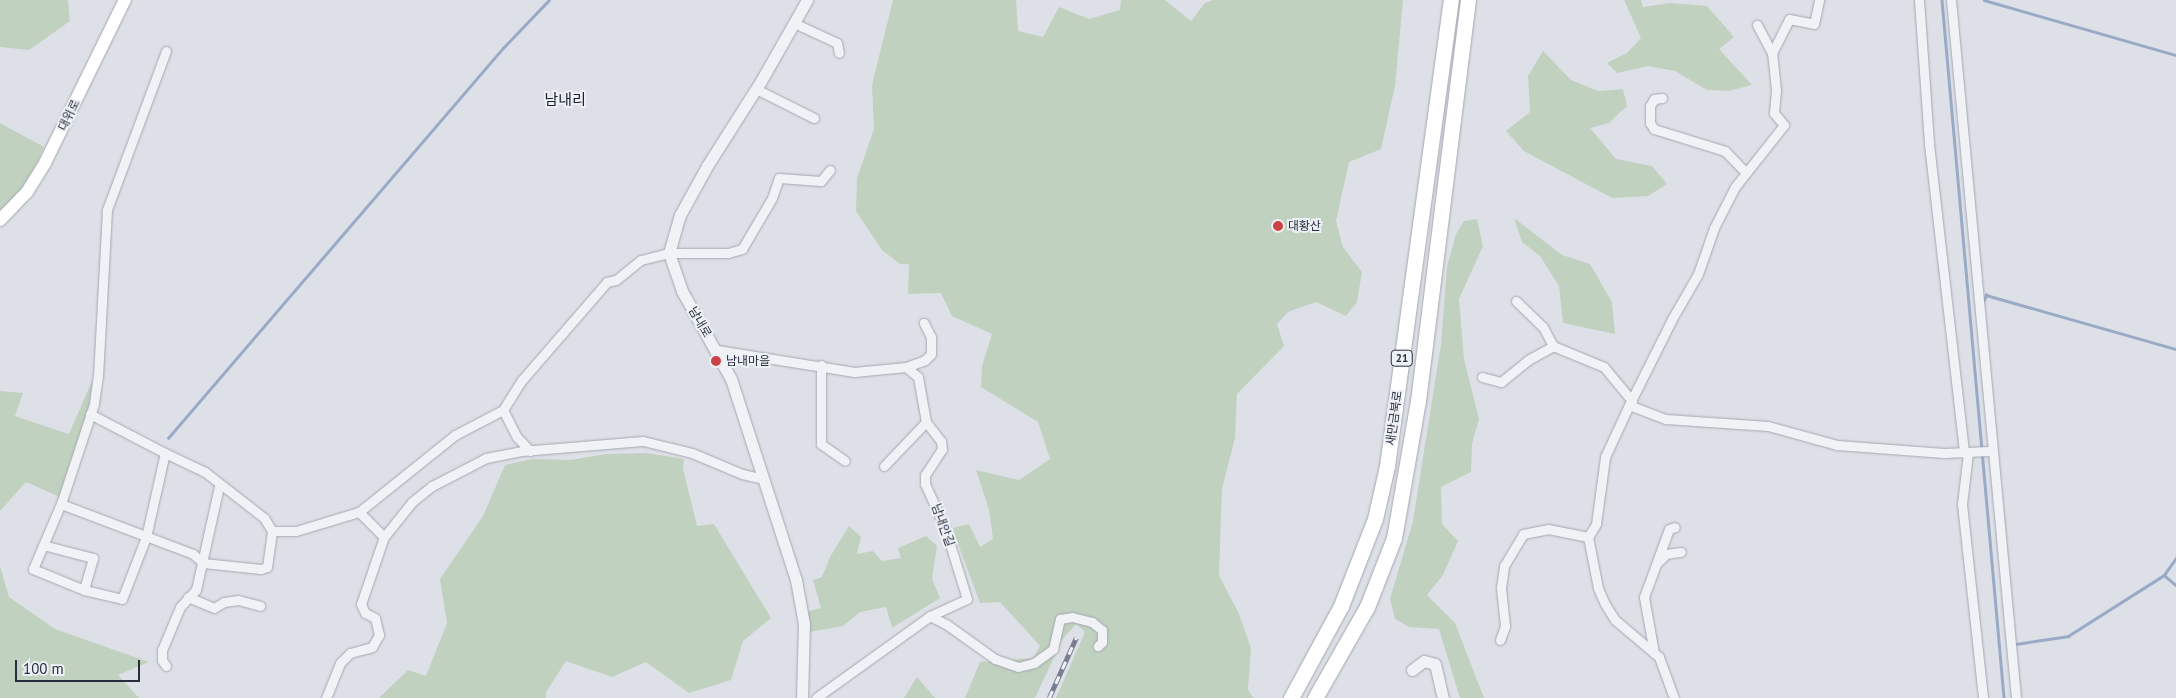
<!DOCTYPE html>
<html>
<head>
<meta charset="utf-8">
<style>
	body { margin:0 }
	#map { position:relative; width:2176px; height:698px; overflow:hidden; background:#dee0e7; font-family:"PT Sans","Noto Sans KR",sans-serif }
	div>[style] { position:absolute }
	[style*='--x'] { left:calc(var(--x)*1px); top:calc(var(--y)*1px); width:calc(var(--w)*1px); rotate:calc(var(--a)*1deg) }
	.green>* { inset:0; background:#c1d1bf }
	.stream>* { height:2.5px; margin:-1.25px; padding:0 1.25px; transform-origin:1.25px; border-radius:1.25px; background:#99aac7 }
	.roads { filter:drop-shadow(0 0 1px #a3a7b1) drop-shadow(0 0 1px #a3a7b1) }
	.minor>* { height:9px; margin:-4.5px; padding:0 4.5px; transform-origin:4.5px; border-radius:4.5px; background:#f0f2f6 }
	.tertiary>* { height:11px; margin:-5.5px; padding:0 5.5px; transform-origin:5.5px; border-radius:5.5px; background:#f0f2f6 }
	.secondary>* { height:12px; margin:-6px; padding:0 6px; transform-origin:6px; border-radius:6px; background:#fff }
	.trunk>* { height:15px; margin:-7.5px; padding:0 7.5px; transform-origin:7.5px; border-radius:7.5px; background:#fff }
	.rail>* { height:4.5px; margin-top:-2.25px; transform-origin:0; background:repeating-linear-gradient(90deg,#edf0f5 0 8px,#787e91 0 16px); box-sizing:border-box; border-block:1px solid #787e91 }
	.dots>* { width:14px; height:14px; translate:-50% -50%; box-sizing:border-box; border:2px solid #edf0f5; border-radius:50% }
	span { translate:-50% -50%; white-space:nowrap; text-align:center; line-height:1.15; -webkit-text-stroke:4px #edf0f5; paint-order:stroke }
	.shield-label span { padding:1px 4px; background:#edf0f5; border:1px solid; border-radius:4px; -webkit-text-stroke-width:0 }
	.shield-label { font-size:11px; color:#272d3e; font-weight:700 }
	.street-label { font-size:12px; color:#272d3e }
	.poi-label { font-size:12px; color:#272d3e }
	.left { translate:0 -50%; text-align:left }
	.quarter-label { font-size:15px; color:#1a1e2f }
	.scale { position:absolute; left:15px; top:660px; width:125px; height:22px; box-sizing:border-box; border:2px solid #272d3e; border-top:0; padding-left:6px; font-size:15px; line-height:18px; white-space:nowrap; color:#272d3e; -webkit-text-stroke:4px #edf0f5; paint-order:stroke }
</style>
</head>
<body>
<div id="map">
	<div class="green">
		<i style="clip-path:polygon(0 0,68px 0,70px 21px,29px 50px,0 47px)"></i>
		<i style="clip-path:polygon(893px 0,1016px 0,1018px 31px,1043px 37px,1059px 7px,1089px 19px,1120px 10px,1121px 0,1165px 0,1191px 21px,1205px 3px,1213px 0,1403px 0,1395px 86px,1381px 149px,1349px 162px,1336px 221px,1343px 247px,1362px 272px,1357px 302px,1346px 316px,1316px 302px,1288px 312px,1277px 324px,1284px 346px,1237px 394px,1235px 438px,1222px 489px,1219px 575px,1239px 614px,1251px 648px,1248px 689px,1253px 698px,1056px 698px,1085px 632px,1076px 624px,1062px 640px,1035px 698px,960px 698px,965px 698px,980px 662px,1033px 658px,1040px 646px,1000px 602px,980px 603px,952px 528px,969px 524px,980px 547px,993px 539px,989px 510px,976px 470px,1019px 480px,1050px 459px,1038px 422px,981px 387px,982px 366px,992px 334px,952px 316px,941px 293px,908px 294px,909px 264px,900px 264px,882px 250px,856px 211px,857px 178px,874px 129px,872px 85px)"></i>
		<i style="clip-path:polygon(1624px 0,1641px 0,1643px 7px,1670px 3px,1707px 6px,1734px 37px,1719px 49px,1752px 85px,1728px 91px,1707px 90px,1675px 71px,1648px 66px,1617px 73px,1607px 63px,1627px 53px,1641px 38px)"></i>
		<i style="clip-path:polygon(1543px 51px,1571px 80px,1598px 91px,1623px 89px,1627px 106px,1609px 123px,1590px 128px,1616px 159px,1652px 166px,1667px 184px,1648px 196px,1612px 198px,1524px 151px,1506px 131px,1530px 112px,1528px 76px)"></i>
		<i style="clip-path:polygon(0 123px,44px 147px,26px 186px,0 211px)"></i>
		<i style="clip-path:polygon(1514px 218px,1562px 255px,1590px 264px,1612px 302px,1615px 334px,1563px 323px,1559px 286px,1540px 256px,1522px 242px)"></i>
		<i style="clip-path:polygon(1477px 219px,1483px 246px,1459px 299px,1464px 359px,1479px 419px,1472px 444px,1471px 472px,1441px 487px,1442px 524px,1458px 541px,1443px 575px,1427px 595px,1455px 623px,1484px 698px,1460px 698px,1439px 629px,1409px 627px,1395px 619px,1390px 599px,1413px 521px,1441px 344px,1447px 267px,1456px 234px,1464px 221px)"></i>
		<i style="clip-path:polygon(92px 381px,90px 403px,60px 497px,26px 482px,0 511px,0 391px,23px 393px,15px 416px,69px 434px)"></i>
		<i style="clip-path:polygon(647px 453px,684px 459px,683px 469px,697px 526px,714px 524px,771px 618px,743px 641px,731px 680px,689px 693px,646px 662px,612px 677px,566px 661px,546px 692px,546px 698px,379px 698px,408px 670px,426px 676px,447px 623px,440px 579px,483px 516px,505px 465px,533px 459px,570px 460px,607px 454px)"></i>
		<i style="clip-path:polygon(849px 526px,861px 537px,857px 554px,873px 551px,882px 561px,901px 558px,898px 548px,926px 536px,937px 546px,932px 579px,940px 598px,892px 628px,886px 607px,860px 612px,843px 626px,810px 632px,806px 612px,821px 608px,813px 580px,822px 577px,830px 557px)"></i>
		<i style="clip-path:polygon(0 566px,9px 597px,55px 629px,149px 662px,118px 675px,139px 698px,0 698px)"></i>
		<i style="clip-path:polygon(917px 677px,935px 698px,904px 698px)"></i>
	</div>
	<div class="stream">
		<i style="--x:1942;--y:0;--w:701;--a:84.92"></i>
		<i style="--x:1984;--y:0;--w:200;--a:16"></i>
		<i style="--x:1983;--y:302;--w:8;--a:-67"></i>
		<i style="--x:1986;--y:295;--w:198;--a:15.9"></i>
		<i style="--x:168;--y:438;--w:514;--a:-49.34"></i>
		<i style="--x:503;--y:48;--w:66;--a:-46.2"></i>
		<i style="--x:2164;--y:575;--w:21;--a:-55"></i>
		<i style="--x:2016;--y:644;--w:53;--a:-8.7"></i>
		<i style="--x:2068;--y:636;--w:114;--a:-32.4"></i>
		<i style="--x:2164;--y:575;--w:16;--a:40"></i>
	</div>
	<div class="roads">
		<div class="minor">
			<i style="--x:1919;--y:0;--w:144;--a:86"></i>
			<i style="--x:1929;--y:144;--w:311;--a:83.5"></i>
			<i style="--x:1951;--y:0;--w:701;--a:84.68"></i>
			<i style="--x:794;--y:23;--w:47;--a:24.9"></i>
			<i style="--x:837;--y:43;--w:10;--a:79"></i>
			<i style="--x:166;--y:51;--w:170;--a:110.4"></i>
			<i style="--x:107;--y:210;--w:165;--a:93.1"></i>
			<i style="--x:98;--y:375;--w:29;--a:98"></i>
			<i style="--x:94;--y:404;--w:102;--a:108.3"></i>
			<i style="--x:62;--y:501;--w:74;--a:113.1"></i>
			<i style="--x:33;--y:569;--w:55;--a:22.4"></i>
			<i style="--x:84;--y:590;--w:39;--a:13"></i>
			<i style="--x:122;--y:599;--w:66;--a:-68.8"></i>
			<i style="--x:146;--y:537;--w:86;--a:-77.3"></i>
			<i style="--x:165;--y:453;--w:44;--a:25.4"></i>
			<i style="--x:205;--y:472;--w:75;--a:37.9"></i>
			<i style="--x:264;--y:518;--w:15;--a:58"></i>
			<i style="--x:272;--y:531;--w:24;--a:0"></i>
			<i style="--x:296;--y:531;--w:66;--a:-16.8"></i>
			<i style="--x:359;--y:512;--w:123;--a:-38.7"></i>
			<i style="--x:455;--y:435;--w:54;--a:-27.5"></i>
			<i style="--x:503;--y:410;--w:36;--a:-58"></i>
			<i style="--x:522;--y:380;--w:130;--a:-49.1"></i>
			<i style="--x:607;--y:282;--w:9;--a:-13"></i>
			<i style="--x:616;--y:280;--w:32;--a:-39"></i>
			<i style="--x:641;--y:260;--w:29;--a:-14"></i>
			<i style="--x:669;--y:253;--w:59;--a:0"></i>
			<i style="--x:728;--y:253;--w:15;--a:-16"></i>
			<i style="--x:742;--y:249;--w:59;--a:-59.5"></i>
			<i style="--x:772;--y:198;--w:21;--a:-71"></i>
			<i style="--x:779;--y:178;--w:42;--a:4.1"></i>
			<i style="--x:821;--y:181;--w:14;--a:-51"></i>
			<i style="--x:1772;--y:53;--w:38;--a:-63"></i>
			<i style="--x:1789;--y:19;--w:25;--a:11"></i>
			<i style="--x:1814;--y:24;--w:25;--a:-78"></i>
			<i style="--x:756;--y:89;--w:65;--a:26.6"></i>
			<i style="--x:1662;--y:98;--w:8;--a:173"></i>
			<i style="--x:1654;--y:99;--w:8;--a:120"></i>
			<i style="--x:1650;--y:106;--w:17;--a:90"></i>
			<i style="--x:1650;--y:123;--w:7;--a:56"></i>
			<i style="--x:1654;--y:129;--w:74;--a:17.2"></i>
			<i style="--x:1725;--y:151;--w:29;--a:46"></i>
			<i style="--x:1516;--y:301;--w:37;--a:44"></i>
			<i style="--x:1543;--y:327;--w:21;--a:62"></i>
			<i style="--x:717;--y:350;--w:139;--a:9.1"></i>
			<i style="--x:854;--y:372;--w:52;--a:-5.5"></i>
			<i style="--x:906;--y:367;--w:16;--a:40"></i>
			<i style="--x:918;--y:377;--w:46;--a:79.9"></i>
			<i style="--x:926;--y:422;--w:24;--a:52"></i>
			<i style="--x:941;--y:441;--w:8;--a:83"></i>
			<i style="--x:942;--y:449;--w:31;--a:123"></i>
			<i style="--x:925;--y:475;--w:9;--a:90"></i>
			<i style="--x:925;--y:484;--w:48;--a:65.6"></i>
			<i style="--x:945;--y:528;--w:74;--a:72.8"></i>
			<i style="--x:967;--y:599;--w:41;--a:155.3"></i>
			<i style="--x:930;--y:616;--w:140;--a:144.3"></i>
			<i style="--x:821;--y:365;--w:79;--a:90"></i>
			<i style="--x:821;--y:444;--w:29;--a:35"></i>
			<i style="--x:906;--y:367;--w:20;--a:-20"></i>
			<i style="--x:925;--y:360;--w:8;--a:-45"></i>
			<i style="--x:931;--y:354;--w:17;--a:-90"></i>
			<i style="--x:931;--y:337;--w:16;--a:-117"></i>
			<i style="--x:1482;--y:377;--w:20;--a:15"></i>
			<i style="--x:1501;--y:382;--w:35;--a:-39"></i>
			<i style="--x:1528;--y:360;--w:29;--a:-29"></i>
			<i style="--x:1553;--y:346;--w:55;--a:22.4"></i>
			<i style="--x:1604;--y:367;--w:44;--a:50.5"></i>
			<i style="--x:1629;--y:405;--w:40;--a:21"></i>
			<i style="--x:1666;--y:419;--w:102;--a:3.9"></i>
			<i style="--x:1768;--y:426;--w:72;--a:15.4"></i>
			<i style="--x:1837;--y:445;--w:107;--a:4.3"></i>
			<i style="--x:1944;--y:453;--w:45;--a:-2.5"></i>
			<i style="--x:503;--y:410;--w:30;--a:63"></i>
			<i style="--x:517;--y:437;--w:19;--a:47"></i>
			<i style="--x:90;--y:414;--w:85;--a:27.5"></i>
			<i style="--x:1968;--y:453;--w:51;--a:96.7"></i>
			<i style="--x:1962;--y:504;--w:195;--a:83.8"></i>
			<i style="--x:884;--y:466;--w:61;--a:-46.3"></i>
			<i style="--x:61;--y:504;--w:141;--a:20.7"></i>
			<i style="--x:193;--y:554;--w:13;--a:42"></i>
			<i style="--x:203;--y:563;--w:58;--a:5.9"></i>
			<i style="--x:261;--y:569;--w:6;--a:-18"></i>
			<i style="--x:267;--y:567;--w:36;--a:-82"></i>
			<i style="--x:359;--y:512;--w:35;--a:45"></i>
			<i style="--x:43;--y:545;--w:52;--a:14.6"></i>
			<i style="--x:93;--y:558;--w:33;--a:106"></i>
			<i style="--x:1658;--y:562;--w:11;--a:-45"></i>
			<i style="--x:1666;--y:554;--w:15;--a:-8"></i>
			<i style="--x:188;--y:597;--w:28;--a:23"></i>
			<i style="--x:214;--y:608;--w:12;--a:-31"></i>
			<i style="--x:224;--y:602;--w:14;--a:-8"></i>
			<i style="--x:238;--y:600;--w:23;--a:15"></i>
			<i style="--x:930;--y:616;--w:18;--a:27"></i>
			<i style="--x:946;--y:624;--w:60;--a:35.5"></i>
			<i style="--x:995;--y:659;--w:24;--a:19"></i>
			<i style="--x:1018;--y:667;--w:16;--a:-14"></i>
			<i style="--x:1034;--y:663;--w:24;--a:-36"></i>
			<i style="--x:1053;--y:649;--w:31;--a:-77"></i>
			<i style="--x:1060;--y:619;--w:12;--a:-9"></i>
			<i style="--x:1072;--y:617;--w:21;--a:14"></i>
			<i style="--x:1092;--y:622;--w:13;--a:39"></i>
			<i style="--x:1102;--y:630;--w:12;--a:90"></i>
			<i style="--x:1102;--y:642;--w:6;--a:135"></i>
			<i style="--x:1500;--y:640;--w:15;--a:-70"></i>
			<i style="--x:1505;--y:626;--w:38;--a:-96"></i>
			<i style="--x:1501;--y:588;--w:22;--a:-82"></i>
			<i style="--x:1504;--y:566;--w:37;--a:-59"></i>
			<i style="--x:1523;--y:534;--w:25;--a:-11"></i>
			<i style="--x:1548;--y:529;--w:41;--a:11.3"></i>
			<i style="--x:1654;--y:653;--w:57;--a:-100.1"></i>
			<i style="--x:1644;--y:597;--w:72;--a:-69.8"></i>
			<i style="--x:1669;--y:529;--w:6;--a:-18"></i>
			<i style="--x:166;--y:666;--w:7;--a:-124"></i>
			<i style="--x:162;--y:660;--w:10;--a:-90"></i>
			<i style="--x:162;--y:650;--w:47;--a:-67.3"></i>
			<i style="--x:180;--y:607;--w:23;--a:-47"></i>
			<i style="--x:196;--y:590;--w:107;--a:-77.5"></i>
			<i style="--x:326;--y:698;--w:38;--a:-68"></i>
			<i style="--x:340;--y:663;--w:14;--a:-45"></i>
			<i style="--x:350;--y:653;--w:23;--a:-15"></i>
			<i style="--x:372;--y:647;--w:14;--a:-60"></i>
			<i style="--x:379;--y:635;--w:17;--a:-103"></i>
			<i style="--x:375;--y:618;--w:11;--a:-153"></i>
			<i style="--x:365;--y:613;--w:10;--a:-114"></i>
			<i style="--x:361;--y:604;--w:71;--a:-71.1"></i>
			<i style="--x:384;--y:537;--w:45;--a:-51.3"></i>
			<i style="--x:412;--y:502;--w:26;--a:-39"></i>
			<i style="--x:432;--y:486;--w:61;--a:-27.4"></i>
			<i style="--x:486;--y:458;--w:37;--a:-11"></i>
			<i style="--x:522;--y:451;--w:121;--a:-4.7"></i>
			<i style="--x:643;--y:441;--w:50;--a:13.8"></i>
			<i style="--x:692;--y:453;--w:54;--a:22.8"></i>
			<i style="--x:742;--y:474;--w:22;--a:13"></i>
			<i style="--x:1674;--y:698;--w:44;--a:-110.1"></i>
			<i style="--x:1659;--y:657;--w:57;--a:-139.9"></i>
			<i style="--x:1615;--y:620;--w:19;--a:-122"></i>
			<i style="--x:1605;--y:604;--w:17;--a:-114"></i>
			<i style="--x:1598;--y:588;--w:52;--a:-101.1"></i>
			<i style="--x:1588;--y:537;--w:15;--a:-58"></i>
			<i style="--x:1596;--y:524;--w:68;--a:-82.3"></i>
			<i style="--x:1605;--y:457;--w:57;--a:-65.2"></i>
			<i style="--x:1629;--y:405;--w:96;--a:-63.4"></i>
			<i style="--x:1672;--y:319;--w:52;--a:-60"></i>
			<i style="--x:1698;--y:274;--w:49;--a:-70.8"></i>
			<i style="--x:1714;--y:228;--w:46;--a:-62.9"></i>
			<i style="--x:1735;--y:187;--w:79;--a:-51.7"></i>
			<i style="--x:1784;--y:125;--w:16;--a:-130"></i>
			<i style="--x:1774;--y:113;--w:23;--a:-85"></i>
			<i style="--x:1776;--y:90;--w:37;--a:-96"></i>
			<i style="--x:1772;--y:53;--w:32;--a:-118"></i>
		</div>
		<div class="tertiary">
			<i style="--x:1412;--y:670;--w:15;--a:-37"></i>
			<i style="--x:1424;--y:661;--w:11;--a:15"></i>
			<i style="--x:1435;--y:664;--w:35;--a:77"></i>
			<i style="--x:802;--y:698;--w:74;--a:-88.5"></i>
			<i style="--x:804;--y:624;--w:45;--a:-100.3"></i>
			<i style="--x:796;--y:580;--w:211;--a:-107.9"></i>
			<i style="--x:731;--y:379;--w:101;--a:-119.1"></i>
			<i style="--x:682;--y:291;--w:40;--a:-108.9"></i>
			<i style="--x:669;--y:253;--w:40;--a:-74"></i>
			<i style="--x:680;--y:215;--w:56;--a:-61.1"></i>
			<i style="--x:707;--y:166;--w:101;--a:-57.6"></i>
			<i style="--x:761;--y:81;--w:93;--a:-60.4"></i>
		</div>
		<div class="secondary">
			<i style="--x:0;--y:220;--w:39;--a:-46"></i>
			<i style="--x:27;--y:192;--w:34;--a:-58"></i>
			<i style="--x:45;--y:163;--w:182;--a:-63.9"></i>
		</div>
		<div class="trunk">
			<i style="--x:1291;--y:698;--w:105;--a:-61.5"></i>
			<i style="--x:1341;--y:606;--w:93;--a:-68.7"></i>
			<i style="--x:1375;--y:519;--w:54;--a:-77.2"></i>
			<i style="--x:1387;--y:466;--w:470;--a:-82.2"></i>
			<i style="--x:1315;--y:698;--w:105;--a:-60.3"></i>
			<i style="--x:1367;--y:607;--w:74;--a:-68.6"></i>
			<i style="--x:1394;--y:538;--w:139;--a:-80.1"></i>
			<i style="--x:1418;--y:401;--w:404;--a:-82.9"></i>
		</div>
	</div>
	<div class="rail">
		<i style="--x:1049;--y:698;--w:66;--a:-65.8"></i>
	</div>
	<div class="dots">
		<i style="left:1278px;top:226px;background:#cc4347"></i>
		<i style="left:716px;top:361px;background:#cc4347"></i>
	</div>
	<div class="shield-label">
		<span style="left:1402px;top:358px">21</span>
	</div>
	<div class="street-label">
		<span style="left:69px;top:115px;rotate:-64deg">대위로</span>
		<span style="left:700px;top:322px;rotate:60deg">남내로</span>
		<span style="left:1394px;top:418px;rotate:-82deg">새만금북로</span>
		<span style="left:943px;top:525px;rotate:70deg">남내안길</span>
	</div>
	<div class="poi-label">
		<span class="left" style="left:1288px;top:226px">대황산</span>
		<span class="left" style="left:726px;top:361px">남내마을</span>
	</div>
	<div class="quarter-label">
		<span style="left:565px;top:100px">남내리</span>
	</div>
	<div class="scale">100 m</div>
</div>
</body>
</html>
